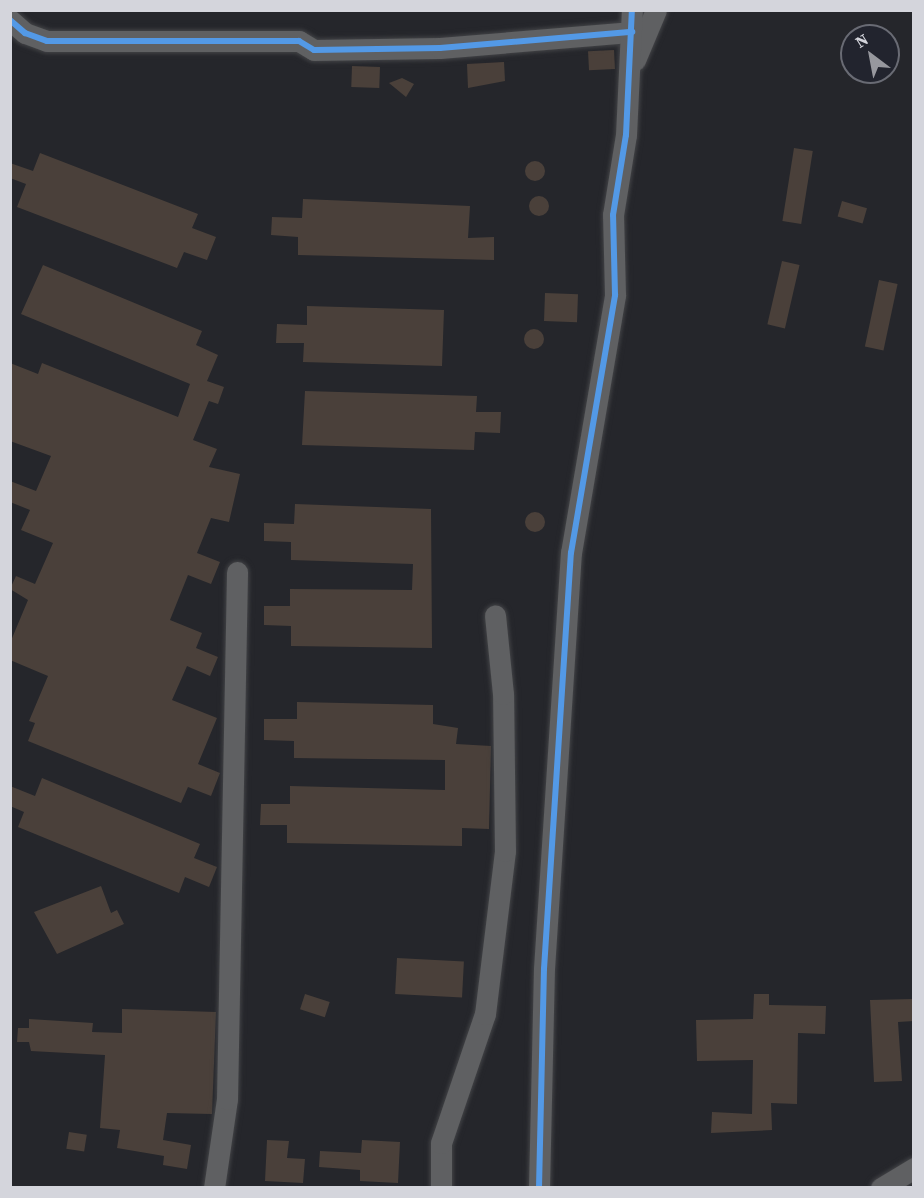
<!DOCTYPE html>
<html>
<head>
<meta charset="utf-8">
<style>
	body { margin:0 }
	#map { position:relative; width:924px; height:1198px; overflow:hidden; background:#25262b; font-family:"Source Serif 4",serif }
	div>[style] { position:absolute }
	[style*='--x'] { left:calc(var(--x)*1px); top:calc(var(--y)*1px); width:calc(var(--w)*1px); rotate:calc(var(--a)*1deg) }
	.building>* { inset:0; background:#4a403a; transform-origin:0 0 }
	.round { border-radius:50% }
	.roads { filter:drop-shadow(0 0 2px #424346) drop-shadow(0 0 2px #424346) }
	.minor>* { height:21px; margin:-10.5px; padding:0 10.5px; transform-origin:10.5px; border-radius:10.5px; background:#5f6062 }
	.cycleway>* { height:6px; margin:-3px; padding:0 3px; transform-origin:3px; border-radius:3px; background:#5399e6 }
	span { translate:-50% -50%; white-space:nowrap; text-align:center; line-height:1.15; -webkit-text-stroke:4.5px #22242e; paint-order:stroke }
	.frame { position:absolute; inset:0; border:12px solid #d4d5dc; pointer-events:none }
	.north { position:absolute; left:840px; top:24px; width:60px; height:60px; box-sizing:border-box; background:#22242e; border:2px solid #696b74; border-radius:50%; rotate:328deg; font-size:16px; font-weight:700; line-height:24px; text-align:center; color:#d4d5dc }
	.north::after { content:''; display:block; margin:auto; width:21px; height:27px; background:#97989e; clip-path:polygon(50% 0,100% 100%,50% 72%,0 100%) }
</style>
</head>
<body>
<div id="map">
	<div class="building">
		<i style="left:614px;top:50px;width:19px;height:26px;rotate:87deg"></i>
		<i style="clip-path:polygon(504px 62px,505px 81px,468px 88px,467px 64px)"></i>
		<i style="left:352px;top:66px;width:28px;height:21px;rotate:2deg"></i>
		<i style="clip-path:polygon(402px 78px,414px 84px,406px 97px,389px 83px)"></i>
		<i style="left:794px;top:148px;width:19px;height:74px;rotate:9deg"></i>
		<i style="clip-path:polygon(40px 153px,198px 214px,192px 228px,216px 237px,207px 260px,184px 252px,177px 268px,17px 207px,26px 184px,10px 178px,10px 163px,33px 171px)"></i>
		<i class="round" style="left:525px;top:161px;width:20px;height:20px"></i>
		<i class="round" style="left:529px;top:196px;width:20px;height:20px"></i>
		<i style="clip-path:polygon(303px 199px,470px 206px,468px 238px,494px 237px,494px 260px,298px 255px,298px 237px,271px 235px,272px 217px,302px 218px)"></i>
		<i style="left:842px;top:201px;width:26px;height:16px;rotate:16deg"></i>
		<i style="left:782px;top:261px;width:18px;height:65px;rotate:13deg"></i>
		<i style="clip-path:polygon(43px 265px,202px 331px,196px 345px,218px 355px,207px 381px,224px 387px,218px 404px,209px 401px,193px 440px,217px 449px,209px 467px,240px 474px,229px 522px,211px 518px,197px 553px,220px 562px,211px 584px,188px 575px,170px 620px,202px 633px,196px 648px,218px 657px,210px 676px,187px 666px,172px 700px,217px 718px,198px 764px,220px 773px,211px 796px,188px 787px,181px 803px,28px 741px,35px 723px,29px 721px,48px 676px,10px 660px,10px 643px,28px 600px,10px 589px,16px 576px,35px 584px,53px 543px,21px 530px,30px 510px,10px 502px,10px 481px,36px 491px,51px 456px,10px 441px,10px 363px,38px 374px,42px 363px,178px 417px,190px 384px,21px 314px)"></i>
		<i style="left:879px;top:280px;width:19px;height:68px;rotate:12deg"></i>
		<i style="left:545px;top:293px;width:33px;height:28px;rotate:2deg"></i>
		<i style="clip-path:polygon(307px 306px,444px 310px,442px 366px,303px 362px,304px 343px,276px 343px,277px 324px,307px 325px)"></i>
		<i class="round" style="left:524px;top:329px;width:20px;height:20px"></i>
		<i style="clip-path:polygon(305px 391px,477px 396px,476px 412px,501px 412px,500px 433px,475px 432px,474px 450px,302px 445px)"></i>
		<i style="clip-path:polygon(295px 504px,431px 509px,432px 648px,291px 646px,291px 626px,264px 625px,264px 606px,290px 606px,290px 589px,412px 590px,413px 564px,291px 560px,291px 542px,264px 541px,264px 523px,294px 524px)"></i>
		<i class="round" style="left:525px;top:512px;width:20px;height:20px"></i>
		<i style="clip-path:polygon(297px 702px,433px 705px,433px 724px,458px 728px,456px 744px,491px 746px,489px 829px,462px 828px,462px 846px,287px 843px,287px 825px,260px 825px,261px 804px,290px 804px,290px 786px,445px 790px,445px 760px,294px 758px,294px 741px,264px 740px,264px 719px,297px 719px)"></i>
		<i style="clip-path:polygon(42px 778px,200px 844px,194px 858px,217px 867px,209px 887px,185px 877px,179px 893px,18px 827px,24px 812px,10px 806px,10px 786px,35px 796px)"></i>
		<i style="clip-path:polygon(101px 886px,111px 913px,117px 910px,124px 924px,57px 954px,34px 912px)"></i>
		<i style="left:397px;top:958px;width:67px;height:36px;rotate:3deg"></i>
		<i style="left:305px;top:994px;width:26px;height:16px;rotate:18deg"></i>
		<i style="clip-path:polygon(754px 994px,769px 994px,769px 1005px,826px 1006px,825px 1034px,798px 1033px,797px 1104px,771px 1103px,772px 1130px,711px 1133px,712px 1112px,752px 1114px,753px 1060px,697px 1061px,696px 1020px,753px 1019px)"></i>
		<i style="clip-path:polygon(914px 999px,914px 1021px,898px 1022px,902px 1081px,874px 1082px,870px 1000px)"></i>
		<i style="clip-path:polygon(122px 1009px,216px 1012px,212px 1114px,167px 1113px,163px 1140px,191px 1145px,187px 1169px,163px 1165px,164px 1156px,117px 1148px,120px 1130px,100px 1128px,105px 1055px,31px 1051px,29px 1042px,17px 1042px,18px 1028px,29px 1028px,29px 1019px,93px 1023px,92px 1032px,122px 1033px)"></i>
		<i style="left:69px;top:1132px;width:18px;height:17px;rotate:9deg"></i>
		<i style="clip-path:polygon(267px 1140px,289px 1141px,287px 1158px,305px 1159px,303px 1183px,265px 1181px)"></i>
		<i style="clip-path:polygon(362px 1140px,400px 1142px,398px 1183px,360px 1181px,360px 1170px,319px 1167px,320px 1151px,361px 1153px)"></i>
	</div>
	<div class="roads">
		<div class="minor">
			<i style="--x:10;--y:20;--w:20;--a:41"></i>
			<i style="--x:25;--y:33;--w:23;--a:20"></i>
			<i style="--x:47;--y:41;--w:252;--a:0"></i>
			<i style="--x:299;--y:41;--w:17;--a:31"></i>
			<i style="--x:314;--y:50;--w:126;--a:-0.9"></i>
			<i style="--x:440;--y:48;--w:193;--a:-4.8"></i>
			<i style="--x:635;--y:60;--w:54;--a:-67.2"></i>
			<i style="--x:214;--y:1188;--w:90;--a:-81.7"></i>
			<i style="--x:227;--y:1099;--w:527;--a:-88.91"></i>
			<i style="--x:441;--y:1188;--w:45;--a:-90"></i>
			<i style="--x:441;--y:1143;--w:136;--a:-71.2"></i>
			<i style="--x:485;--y:1014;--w:164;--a:-83"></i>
			<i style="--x:505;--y:851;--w:157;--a:-90.7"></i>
			<i style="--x:503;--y:694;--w:79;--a:-95.8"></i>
			<i style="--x:539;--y:1188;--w:219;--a:-88.7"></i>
			<i style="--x:544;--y:969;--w:417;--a:-86.3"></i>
			<i style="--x:571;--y:553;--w:262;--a:-80.3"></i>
			<i style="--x:615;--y:295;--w:80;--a:-91.4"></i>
			<i style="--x:613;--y:215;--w:81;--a:-80.8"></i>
			<i style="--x:626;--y:135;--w:125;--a:-87.3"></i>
			<i style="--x:881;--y:1188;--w:39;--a:-31"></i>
		</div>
	</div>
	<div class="cycleway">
		<i style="--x:10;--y:20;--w:20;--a:41"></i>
		<i style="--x:25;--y:33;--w:23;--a:20"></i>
		<i style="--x:47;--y:41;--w:252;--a:0"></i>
		<i style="--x:299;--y:41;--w:17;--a:31"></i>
		<i style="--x:314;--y:50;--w:126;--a:-0.9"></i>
		<i style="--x:440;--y:48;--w:193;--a:-4.8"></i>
		<i style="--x:539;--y:1188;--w:219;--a:-88.7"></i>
		<i style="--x:544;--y:969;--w:417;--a:-86.3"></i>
		<i style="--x:571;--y:553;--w:262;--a:-80.3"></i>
		<i style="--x:615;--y:295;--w:80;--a:-91.4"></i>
		<i style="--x:613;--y:215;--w:81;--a:-80.8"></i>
		<i style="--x:626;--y:135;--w:125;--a:-87.3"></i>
	</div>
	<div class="frame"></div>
	<div class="north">N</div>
</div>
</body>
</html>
